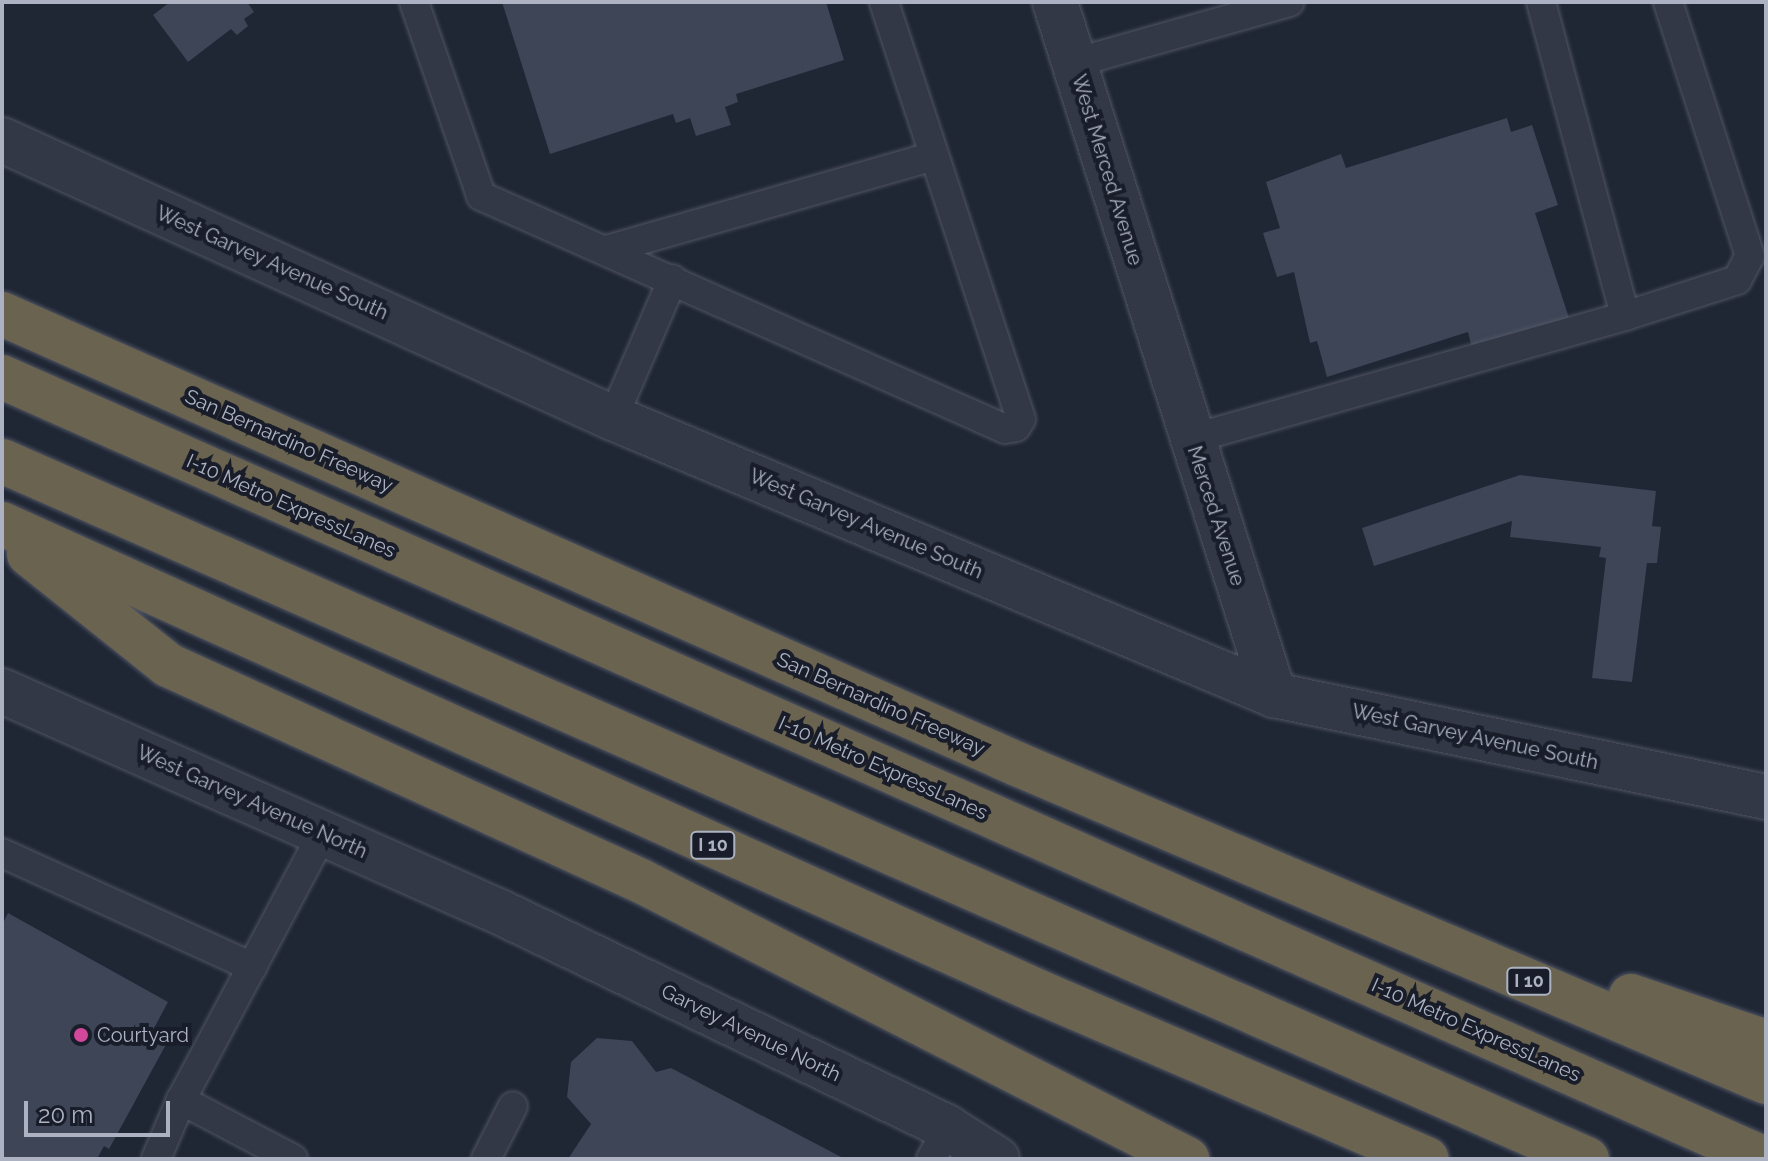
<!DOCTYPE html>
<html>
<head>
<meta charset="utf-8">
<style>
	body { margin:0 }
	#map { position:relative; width:1768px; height:1161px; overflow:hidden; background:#1f2634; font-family:Raleway,sans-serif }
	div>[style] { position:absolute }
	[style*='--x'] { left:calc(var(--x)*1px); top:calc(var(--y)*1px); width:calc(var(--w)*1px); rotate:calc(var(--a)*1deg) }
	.building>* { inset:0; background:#3d4557 }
	.roads { filter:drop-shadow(0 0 2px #505563) drop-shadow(0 0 2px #505563) }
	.service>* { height:28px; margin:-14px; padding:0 14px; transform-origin:14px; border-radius:14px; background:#323845 }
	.tertiary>* { height:44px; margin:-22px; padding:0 22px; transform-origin:22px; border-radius:22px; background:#323845 }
	.motorway>* { height:44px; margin:-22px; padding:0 22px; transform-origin:22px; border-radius:22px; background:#6a6350 }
	.dots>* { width:22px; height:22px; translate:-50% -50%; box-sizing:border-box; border:4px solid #181d29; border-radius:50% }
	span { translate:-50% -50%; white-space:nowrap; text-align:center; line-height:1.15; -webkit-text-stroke:8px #181d29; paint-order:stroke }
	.shield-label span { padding:2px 6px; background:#181d29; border:2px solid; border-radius:6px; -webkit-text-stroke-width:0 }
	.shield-label { font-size:18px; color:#acb2c2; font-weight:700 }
	.street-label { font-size:20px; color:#acb2c2 }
	.poi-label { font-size:20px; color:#acb2c2 }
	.left { translate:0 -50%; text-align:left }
	.frame { position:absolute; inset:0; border:4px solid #acb2c2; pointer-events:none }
	.scale { position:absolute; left:24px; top:1101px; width:146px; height:36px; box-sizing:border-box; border:4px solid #acb2c2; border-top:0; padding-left:10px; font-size:24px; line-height:28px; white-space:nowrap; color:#acb2c2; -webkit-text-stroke:6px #181d29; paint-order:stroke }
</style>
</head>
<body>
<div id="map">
	<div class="building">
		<i style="clip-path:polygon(170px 2px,247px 2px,254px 12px,244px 19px,248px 26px,237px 35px,231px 29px,188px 62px,153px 15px)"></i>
		<i style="clip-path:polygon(502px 2px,826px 2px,844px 60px,736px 94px,738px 102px,725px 107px,731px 125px,696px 136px,690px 118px,676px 123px,673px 114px,550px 154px)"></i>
		<i style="clip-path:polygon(1507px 118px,1511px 132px,1532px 125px,1558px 205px,1535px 213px,1570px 321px,1473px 352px,1468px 332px,1327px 377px,1317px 341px,1310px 343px,1294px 272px,1277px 277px,1263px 233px,1280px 228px,1266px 182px,1341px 154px,1346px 168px)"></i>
		<i style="clip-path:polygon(1520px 475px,1656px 491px,1652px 526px,1661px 527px,1657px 563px,1647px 563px,1632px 682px,1592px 678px,1606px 558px,1599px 557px,1601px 547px,1510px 537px,1512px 521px,1374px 566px,1362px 528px)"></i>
		<i style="clip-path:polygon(8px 913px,168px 1002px,153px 1030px,169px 1039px,109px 1149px,104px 1146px,97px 1159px,2px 1159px,2px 925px)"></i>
		<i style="clip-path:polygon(597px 1038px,632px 1041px,656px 1072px,671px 1068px,845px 1159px,568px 1159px,591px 1124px,567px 1097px,571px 1062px)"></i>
	</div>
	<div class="roads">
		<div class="service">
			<i style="--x:414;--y:2;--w:205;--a:70.9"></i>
			<i style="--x:481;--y:196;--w:573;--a:23.97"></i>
			<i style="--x:1005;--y:429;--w:11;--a:-10"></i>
			<i style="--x:1016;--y:427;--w:9;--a:-58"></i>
			<i style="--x:1021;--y:419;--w:439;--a:-108.2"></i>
			<i style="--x:1541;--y:2;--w:325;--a:75"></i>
			<i style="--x:1625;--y:316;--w:118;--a:-17.8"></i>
			<i style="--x:1737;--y:280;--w:27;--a:-62"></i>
			<i style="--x:1750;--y:256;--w:267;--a:-107.9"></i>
			<i style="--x:1074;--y:63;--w:224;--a:-15.8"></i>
			<i style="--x:606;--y:250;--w:340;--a:-16"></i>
			<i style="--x:613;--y:418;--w:151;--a:-66.7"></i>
			<i style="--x:1191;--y:439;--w:451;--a:-15.8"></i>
			<i style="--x:2;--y:853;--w:275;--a:24.5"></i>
			<i style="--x:156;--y:1159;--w:64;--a:-67"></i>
			<i style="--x:293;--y:1159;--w:127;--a:-152.2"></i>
			<i style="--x:181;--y:1100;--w:302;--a:-62"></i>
			<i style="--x:486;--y:1159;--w:59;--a:-63"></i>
			<i style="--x:931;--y:1159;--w:35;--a:-61"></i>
		</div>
		<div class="tertiary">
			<i style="--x:1055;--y:2;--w:727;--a:72.46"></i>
			<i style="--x:2;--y:140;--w:671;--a:24.47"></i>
			<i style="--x:613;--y:418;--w:717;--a:22.74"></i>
			<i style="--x:1274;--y:695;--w:502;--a:11.71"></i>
			<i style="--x:2;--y:691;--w:547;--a:23.94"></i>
			<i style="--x:502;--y:913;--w:495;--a:25.7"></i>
			<i style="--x:948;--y:1128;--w:58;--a:32.3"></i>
		</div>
		<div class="motorway">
			<i style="--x:2;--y:314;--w:1110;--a:23.91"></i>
			<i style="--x:1017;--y:764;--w:814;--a:23"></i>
			<i style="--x:2;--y:377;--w:1929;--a:23.92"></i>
			<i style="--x:2;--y:461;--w:1732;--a:23.77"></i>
			<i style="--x:2;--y:524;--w:1138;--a:24.29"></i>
			<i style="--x:1039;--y:992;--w:422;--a:23.3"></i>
			<i style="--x:29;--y:554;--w:178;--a:38.6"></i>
			<i style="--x:168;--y:665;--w:520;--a:24.54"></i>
			<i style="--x:641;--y:881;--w:613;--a:26.98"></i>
			<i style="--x:1631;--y:996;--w:143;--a:18.8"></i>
		</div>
	</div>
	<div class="dots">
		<i style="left:81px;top:1035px;background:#d1479c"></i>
	</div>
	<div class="shield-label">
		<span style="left:713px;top:845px">I 10</span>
		<span style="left:1529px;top:981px">I 10</span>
	</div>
	<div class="street-label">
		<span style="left:1107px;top:170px;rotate:73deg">West Merced Avenue</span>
		<span style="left:272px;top:263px;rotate:24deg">West Garvey Avenue South</span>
		<span style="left:289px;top:441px;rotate:24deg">San Bernardino Freeway</span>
		<span style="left:291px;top:506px;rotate:24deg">I-10 Metro ExpressLanes</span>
		<span style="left:1216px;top:516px;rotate:72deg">Merced Avenue</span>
		<span style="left:866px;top:524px;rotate:23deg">West Garvey Avenue South</span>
		<span style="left:881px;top:704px;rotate:24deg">San Bernardino Freeway</span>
		<span style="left:1475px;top:737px;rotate:12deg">West Garvey Avenue South</span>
		<span style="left:883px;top:768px;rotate:24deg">I-10 Metro ExpressLanes</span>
		<span style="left:252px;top:802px;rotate:24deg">West Garvey Avenue North</span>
		<span style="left:1476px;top:1030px;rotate:24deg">I-10 Metro ExpressLanes</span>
		<span style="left:751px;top:1033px;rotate:26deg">Garvey Avenue North</span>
	</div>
	<div class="poi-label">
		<span class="left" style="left:97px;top:1035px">Courtyard</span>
	</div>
	<div class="frame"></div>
	<div class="scale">20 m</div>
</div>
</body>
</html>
